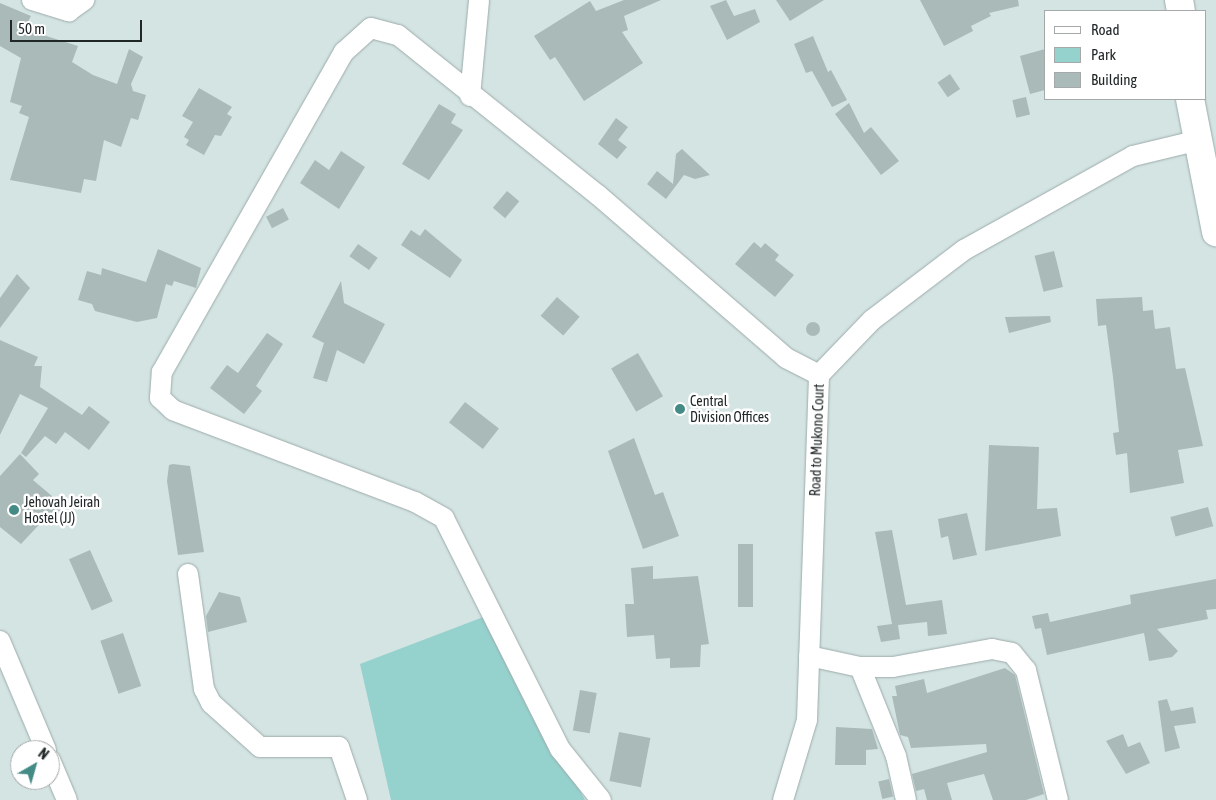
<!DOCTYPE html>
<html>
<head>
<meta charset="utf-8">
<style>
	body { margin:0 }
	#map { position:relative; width:1216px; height:800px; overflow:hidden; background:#d4e4e3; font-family:"Asap Condensed",sans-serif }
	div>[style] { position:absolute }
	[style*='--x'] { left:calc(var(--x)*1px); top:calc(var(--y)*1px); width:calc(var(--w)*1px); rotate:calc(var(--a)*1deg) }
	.green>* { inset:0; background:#95d1cd }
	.building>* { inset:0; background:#aabab8; transform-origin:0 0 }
	.round { border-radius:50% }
	.roads { filter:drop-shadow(0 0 1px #9cabaa) drop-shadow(0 0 1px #9cabaa) }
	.minor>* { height:20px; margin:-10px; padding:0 10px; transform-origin:10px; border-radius:10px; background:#fff }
	.highway>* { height:28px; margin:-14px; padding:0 14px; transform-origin:14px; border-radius:14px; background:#fff }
	.dots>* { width:14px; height:14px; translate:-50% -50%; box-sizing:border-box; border:2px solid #fff; border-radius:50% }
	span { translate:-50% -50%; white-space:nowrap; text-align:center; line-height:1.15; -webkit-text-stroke:5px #fff; paint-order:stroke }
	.poi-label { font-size:14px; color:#212727 }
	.left { translate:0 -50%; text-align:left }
	.street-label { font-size:14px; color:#212727 }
	.legend { position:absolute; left:1044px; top:10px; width:162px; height:90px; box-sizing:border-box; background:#fff; border:1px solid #a6a9a9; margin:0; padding:6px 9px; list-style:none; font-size:15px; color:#212727 }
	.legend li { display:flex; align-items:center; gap:10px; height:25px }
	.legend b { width:25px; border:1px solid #a6a9a9 }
	.north { position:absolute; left:10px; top:740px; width:50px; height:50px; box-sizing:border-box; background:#fff; border:1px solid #a6a9a9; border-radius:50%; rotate:38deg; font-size:14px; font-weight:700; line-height:20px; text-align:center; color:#212727 }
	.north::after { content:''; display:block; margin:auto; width:18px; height:22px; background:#448b86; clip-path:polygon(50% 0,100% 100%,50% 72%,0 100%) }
	.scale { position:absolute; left:10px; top:20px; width:132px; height:22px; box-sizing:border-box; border:2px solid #212727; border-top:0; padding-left:6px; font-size:15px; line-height:18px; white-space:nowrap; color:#212727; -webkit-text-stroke:4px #fff; paint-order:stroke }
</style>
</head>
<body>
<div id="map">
	<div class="green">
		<i style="clip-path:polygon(486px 616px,585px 800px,391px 800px,360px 664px)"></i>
	</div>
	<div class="building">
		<i style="clip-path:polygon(624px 0,661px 0,624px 16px,628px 30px,622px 32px,643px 63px,584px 101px,555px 57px,550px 60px,534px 36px,590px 1px,596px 11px)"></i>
		<i style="clip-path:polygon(726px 0,734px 16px,755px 9px,760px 22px,727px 40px,710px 6px)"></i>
		<i style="clip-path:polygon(776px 0,824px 0,790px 21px)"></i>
		<i style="clip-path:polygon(920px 0,1018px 0,1019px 6px,989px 13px,991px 16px,971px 26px,973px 31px,944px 46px)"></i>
		<i style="clip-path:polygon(0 3px,31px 16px,24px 29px,78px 46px,72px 62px,93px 75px,117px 84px,129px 49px,143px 57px,131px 84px,133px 91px,146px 95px,138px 120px,131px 118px,121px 147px,104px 140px,96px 181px,84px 179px,81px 193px,10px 180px,29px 117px,19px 113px,22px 106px,10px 102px,21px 58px,0 46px)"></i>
		<i style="clip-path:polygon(813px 36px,828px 72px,831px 70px,847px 100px,832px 107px,812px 71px,806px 73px,794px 44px)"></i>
		<i style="clip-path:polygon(1045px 49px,1045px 90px,1030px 94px,1020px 56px)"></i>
		<i style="left:950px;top:74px;width:18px;height:15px;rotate:56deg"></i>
		<i style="clip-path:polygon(199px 88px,232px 107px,227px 114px,232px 117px,221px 136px,215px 135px,204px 155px,186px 145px,189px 140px,184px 137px,193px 122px,182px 116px)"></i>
		<i style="left:1026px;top:97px;width:18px;height:14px;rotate:77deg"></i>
		<i style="clip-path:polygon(849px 103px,864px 133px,871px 127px,899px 161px,881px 175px,835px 114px)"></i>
		<i style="clip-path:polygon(439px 104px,456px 114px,451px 123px,463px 130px,429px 180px,402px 164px)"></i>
		<i style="clip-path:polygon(616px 118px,628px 127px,618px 140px,627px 147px,617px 159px,598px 144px)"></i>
		<i style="clip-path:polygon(682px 149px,710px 175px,695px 179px,684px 175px,666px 199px,647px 184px,657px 171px,673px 184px,676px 154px)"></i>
		<i style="clip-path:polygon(341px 151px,365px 167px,339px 209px,300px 183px,315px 160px,329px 170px)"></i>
		<i style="left:507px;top:191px;width:16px;height:22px;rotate:40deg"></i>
		<i style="left:283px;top:208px;width:13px;height:19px;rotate:63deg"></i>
		<i style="clip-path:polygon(425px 229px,462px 260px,450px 278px,401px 245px,411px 230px,420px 236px)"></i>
		<i style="clip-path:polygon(754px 242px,761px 248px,765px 243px,779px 255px,775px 260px,794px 275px,775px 297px,735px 264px)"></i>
		<i style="left:358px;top:244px;width:24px;height:15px;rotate:35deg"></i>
		<i style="clip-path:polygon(158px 249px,201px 268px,196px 288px,174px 281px,172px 286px,166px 284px,157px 318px,137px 322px,95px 311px,92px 304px,78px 300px,87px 271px,101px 275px,102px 268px,146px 282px)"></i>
		<i style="left:1054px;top:251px;width:37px;height:20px;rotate:76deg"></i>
		<i style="clip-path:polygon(17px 274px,30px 288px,0 328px,0 298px)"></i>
		<i style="clip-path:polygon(341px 281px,344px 303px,385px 324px,364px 364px,337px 350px,327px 382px,313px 378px,324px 343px,312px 337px)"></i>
		<i style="left:557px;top:297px;width:30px;height:25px;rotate:41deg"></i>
		<i style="clip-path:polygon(1142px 297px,1143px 311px,1153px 310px,1155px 329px,1170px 327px,1176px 369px,1185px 368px,1203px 446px,1178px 450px,1184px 483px,1130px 493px,1127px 453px,1116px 455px,1113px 433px,1119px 432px,1113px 377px,1106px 325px,1098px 326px,1096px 299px)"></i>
		<i style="clip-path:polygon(1050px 316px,1051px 322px,1009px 333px,1005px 317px)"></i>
		<i class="round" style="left:806px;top:322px;width:14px;height:14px"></i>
		<i style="clip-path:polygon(267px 333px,283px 344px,256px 386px,262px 391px,244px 414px,210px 388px,227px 365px,238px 373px)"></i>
		<i style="clip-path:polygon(0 340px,38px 357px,34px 366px,42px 366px,40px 387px,82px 415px,89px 406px,110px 422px,89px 450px,65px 432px,56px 444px,45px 436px,26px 457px,21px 453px,48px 408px,20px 394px,0 435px)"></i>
		<i style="left:638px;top:353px;width:50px;height:31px;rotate:60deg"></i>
		<i style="left:465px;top:402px;width:43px;height:26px;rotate:38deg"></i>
		<i style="clip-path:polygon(634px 438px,655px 495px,663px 492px,679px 536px,643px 549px,608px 451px)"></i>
		<i style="clip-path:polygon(989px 445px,1039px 447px,1037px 509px,1057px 508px,1061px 536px,985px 551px)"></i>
		<i style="clip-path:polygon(20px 454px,39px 474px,33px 480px,66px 508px,56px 519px,50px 513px,21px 544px,0 527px,0 476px)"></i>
		<i style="clip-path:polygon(173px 464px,190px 466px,204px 552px,178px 555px,167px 481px,169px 465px)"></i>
		<i style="left:1208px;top:507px;width:20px;height:39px;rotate:75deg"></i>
		<i style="clip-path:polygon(967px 513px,977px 555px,953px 560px,948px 536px,941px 538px,938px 519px)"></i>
		<i style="clip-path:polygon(892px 530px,906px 605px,942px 600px,947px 634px,928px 636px,927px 622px,898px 625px,900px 639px,881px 642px,877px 626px,892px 624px,875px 532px)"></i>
		<i style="left:738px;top:544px;width:15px;height:63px"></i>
		<i style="left:90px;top:550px;width:56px;height:23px;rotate:66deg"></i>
		<i style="clip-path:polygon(653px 566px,653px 579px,698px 576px,709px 644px,701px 645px,700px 667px,670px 668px,670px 658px,656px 659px,654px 635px,627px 637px,625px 604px,634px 604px,631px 568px)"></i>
		<i style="clip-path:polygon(1216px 579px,1216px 609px,1206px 610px,1208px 619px,1157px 629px,1178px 651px,1172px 657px,1149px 661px,1144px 633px,1047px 655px,1041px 628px,1035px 629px,1032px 616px,1048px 613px,1050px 622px,1131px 604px,1130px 595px)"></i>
		<i style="clip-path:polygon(219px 592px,240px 597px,247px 622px,208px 632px,206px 616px)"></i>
		<i style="left:123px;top:633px;width:56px;height:24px;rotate:71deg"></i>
		<i style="clip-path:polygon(1005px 668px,1015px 675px,1044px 794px,1026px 800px,993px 800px,984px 774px,947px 783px,952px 800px,927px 800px,924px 789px,916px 791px,912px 774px,987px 752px,986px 744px,911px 748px,908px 737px,900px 735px,892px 696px,897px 696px,895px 686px,924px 679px,927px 693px)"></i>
		<i style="left:580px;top:690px;width:17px;height:41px;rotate:10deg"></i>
		<i style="clip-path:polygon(1167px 699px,1171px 711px,1193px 707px,1196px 723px,1174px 726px,1180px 748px,1165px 752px,1158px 701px)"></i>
		<i style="clip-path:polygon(836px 727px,872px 729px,878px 749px,866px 750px,866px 765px,835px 765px)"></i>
		<i style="left:619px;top:732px;width:32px;height:50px;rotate:11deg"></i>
		<i style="clip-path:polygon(1123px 734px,1128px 747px,1140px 742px,1150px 763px,1126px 774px,1106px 741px)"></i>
		<i style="left:889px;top:779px;width:18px;height:11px;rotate:77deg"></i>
	</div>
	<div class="roads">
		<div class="minor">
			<i style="--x:32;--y:0;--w:39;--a:17"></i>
			<i style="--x:69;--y:11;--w:19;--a:-36"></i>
			<i style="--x:470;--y:96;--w:96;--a:-84.6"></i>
			<i style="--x:188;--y:574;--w:116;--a:82.1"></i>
			<i style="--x:204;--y:689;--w:16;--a:63"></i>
			<i style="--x:211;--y:703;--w:66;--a:41.9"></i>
			<i style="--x:260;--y:747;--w:79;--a:0"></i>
			<i style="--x:339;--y:747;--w:56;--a:71.2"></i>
			<i style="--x:0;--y:641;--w:118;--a:67.1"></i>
			<i style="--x:809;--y:656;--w:52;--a:12.2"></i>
			<i style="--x:860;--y:667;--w:33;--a:0"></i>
			<i style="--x:893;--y:667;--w:101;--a:-10.3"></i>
			<i style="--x:992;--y:649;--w:20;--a:11"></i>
			<i style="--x:1012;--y:653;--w:22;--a:51"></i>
			<i style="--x:1026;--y:670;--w:134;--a:76.2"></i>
			<i style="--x:860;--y:667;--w:96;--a:68"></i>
			<i style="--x:896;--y:756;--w:45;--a:77.2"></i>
			<i style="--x:50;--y:760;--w:43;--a:67"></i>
			<i style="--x:601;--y:800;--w:65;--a:-128.8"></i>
			<i style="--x:560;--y:749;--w:258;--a:-116.7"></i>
			<i style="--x:444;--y:518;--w:33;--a:-151"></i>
			<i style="--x:415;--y:502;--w:259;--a:-159.2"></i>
			<i style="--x:173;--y:410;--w:18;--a:-137"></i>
			<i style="--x:160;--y:398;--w:26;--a:-86"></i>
			<i style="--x:162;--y:372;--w:368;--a:-60.4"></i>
			<i style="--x:344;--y:52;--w:36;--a:-42"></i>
			<i style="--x:371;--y:28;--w:28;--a:15"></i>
			<i style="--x:398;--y:35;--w:256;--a:38.7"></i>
			<i style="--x:598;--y:195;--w:249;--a:40.9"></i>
			<i style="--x:786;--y:358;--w:37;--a:27"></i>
			<i style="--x:783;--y:800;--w:84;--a:-73.3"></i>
			<i style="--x:807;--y:720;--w:345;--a:-88"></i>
			<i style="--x:819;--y:375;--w:76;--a:-46.1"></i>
			<i style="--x:872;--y:320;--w:116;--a:-37.3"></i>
			<i style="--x:964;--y:250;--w:193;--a:-29.1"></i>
			<i style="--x:1133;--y:156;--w:64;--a:-13.6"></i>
		</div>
		<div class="highway">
			<i style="--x:1179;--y:0;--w:11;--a:80"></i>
			<i style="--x:1190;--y:99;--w:136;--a:78.9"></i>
		</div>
	</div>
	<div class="dots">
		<i style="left:680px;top:409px;background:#448b86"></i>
		<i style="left:14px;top:510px;background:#448b86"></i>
	</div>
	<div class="poi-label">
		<span class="left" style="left:690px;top:409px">Central<br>Division Offices</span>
		<span class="left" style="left:24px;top:510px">Jehovah Jeirah<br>Hostel (JJ)</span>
	</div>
	<div class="street-label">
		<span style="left:817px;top:440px;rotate:-88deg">Road to Mukono Court</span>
	</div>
	<ul class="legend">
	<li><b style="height:6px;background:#fff"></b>Road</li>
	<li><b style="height:14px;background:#95d1cd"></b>Park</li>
	<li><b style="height:14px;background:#aabab8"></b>Building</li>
	</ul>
	<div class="north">N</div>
	<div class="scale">50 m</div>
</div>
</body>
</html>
